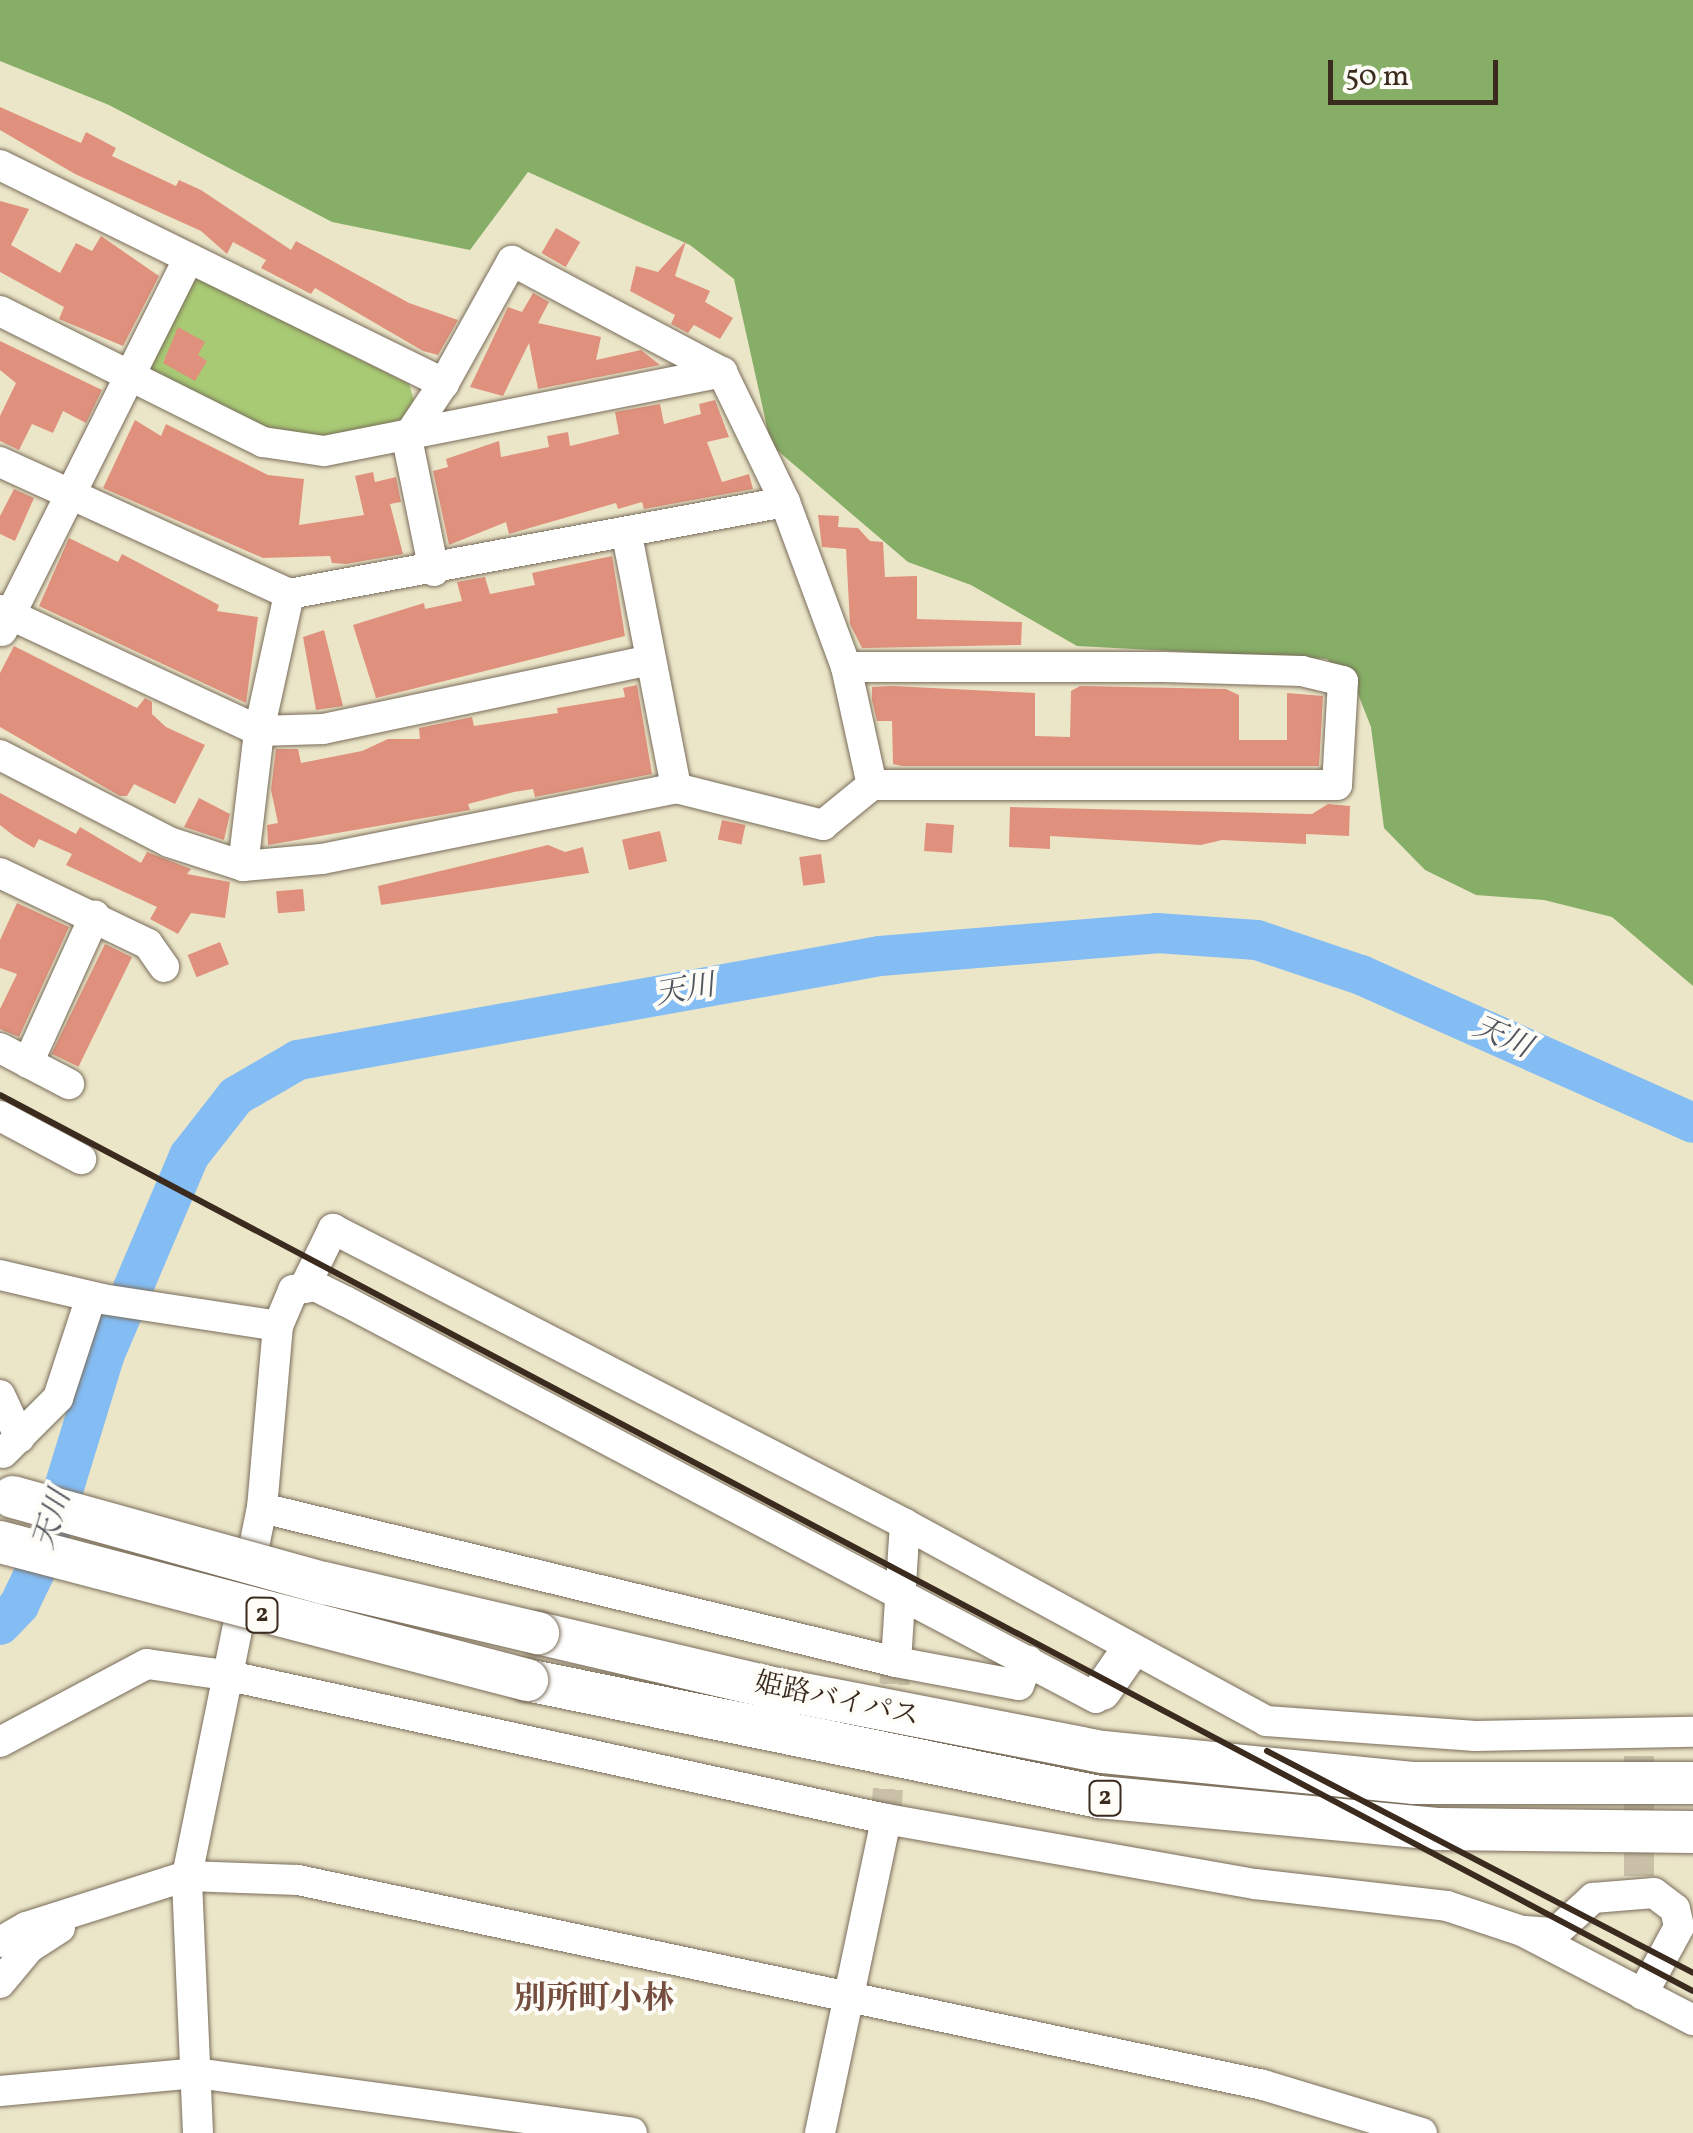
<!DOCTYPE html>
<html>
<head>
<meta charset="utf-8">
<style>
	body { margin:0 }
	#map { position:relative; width:1693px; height:2133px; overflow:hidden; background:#ece6c9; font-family:Vollkorn,"Noto Serif JP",serif }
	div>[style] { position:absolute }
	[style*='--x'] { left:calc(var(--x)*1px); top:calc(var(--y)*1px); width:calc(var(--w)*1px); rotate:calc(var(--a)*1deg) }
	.green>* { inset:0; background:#a8ca74 }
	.forest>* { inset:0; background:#86ae66 }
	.river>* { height:40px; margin:-20px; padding:0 20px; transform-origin:20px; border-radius:20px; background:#84bcf4 }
	.building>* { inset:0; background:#e0917d; transform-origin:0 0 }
	.minor-tunnel>* { height:30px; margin-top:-15px; transform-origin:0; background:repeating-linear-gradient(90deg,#c9c0a7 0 30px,transparent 0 45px) }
	.roads { filter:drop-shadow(0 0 2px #796c5a) drop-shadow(0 0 2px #796c5a) }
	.minor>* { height:30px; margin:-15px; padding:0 15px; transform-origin:15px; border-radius:15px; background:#fff }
	.major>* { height:38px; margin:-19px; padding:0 19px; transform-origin:19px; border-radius:19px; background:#fff }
	.highway>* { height:42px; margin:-21px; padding:0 21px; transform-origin:21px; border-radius:21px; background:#fff }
	.rail>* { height:6px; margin:-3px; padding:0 3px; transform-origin:3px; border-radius:3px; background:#3b2a1e }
	.bridges { filter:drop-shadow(0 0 2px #796c5a) drop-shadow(0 0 2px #796c5a) }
	.highway-bridge>* { height:42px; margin:-21px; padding:0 21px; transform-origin:21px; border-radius:21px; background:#fff }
	span { translate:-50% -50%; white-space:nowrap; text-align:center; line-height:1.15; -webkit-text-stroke:8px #fdfcf7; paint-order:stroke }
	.shield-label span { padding:2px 8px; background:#fdfcf7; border:2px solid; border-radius:8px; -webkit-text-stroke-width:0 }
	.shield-label { font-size:25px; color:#3b2a1e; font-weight:700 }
	.street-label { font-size:28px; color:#3b2a1e }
	.water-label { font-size:30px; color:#51565e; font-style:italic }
	.quarter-label { font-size:32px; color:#754e3f; font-weight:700 }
	.scale { position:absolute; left:1328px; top:60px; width:170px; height:45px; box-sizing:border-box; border:5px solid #3b2a1e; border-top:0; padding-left:12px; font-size:30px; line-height:35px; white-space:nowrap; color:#3b2a1e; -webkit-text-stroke:8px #fdfcf7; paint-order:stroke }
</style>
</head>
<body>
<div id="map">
	<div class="green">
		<i style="clip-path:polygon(199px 279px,409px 384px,415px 404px,405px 421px,318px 441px,274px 434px,153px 375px,149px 360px,185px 286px)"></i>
	</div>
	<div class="forest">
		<i style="clip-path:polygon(0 0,1693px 0,1693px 986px,1612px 917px,1544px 900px,1476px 895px,1425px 870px,1384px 828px,1371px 727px,1356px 689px,1327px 659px,1077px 646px,971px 585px,908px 562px,771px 445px,734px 279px,690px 245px,528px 172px,470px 250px,332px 222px,109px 105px,0 61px)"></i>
	</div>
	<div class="river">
		<i style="--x:0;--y:1625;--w:28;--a:-46"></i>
		<i style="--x:19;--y:1605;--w:58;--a:-64.3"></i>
		<i style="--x:44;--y:1553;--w:208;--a:-73"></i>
		<i style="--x:105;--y:1354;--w:215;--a:-67"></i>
		<i style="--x:189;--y:1156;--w:76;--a:-51.9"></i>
		<i style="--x:236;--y:1096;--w:72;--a:-30.1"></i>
		<i style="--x:298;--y:1060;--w:591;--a:-10.13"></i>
		<i style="--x:880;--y:956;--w:278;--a:-4.7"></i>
		<i style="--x:1157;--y:933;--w:100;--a:4"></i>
		<i style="--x:1257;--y:940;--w:110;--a:18.6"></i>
		<i style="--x:1361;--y:975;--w:363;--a:24"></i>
	</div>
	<div class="building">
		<i style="clip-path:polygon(0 107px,81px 143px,86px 132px,116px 148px,112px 156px,176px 186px,179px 180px,201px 190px,291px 250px,296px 241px,409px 303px,458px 320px,438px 355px,423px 351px,315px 288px,311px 294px,261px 268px,266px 260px,233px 242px,227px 254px,201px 231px,75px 174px,0 130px)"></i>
		<i style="clip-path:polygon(0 201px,29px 209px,11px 245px,60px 273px,76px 243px,92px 251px,101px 236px,159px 276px,123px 346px,59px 319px,64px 307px,0 272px)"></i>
		<i style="left:556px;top:228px;width:28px;height:29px;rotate:30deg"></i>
		<i style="clip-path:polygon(686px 241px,675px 276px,710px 291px,705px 302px,733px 318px,720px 339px,694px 325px,688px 333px,671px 324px,675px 315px,630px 291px,636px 266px,658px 272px)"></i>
		<i style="clip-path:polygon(533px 293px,549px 302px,538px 323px,601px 337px,596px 360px,641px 350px,660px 365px,538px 389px,529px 343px,503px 396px,470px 387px,508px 307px,522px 312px)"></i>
		<i style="clip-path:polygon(178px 327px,205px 342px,198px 355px,207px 361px,195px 381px,163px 363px)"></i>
		<i style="clip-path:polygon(0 341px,102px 390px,86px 423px,63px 411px,53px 433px,32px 424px,19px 450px,0 441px,0 416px,16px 383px,0 370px)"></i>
		<i style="clip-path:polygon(715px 400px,729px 437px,707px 442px,722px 482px,749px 474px,753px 489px,644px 509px,642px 502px,618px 509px,616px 503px,509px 534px,506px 522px,449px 545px,433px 471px,448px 467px,446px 459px,499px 441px,501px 457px,549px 447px,547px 436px,568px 432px,570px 446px,619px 434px,615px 412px,660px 404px,664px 424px,701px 414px,699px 404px)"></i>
		<i style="clip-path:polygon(135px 420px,161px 436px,166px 424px,268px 475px,304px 479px,299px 525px,364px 515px,355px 476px,373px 472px,375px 482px,396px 477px,401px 502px,390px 504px,403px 554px,346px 564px,332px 563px,330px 556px,263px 558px,103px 488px)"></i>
		<i style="clip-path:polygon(14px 489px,34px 498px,15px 541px,0 534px,0 516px)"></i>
		<i style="clip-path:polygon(818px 515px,839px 516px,838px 527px,858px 528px,870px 541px,883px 542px,885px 577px,917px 576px,917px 619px,1022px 622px,1021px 645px,862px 648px,850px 624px,846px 549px,822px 547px)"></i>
		<i style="clip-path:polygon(69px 538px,118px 562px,122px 554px,219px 605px,217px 611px,258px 617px,246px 703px,39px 606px)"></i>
		<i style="clip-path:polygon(612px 556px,625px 636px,376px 698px,353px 625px,424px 603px,425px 609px,462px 601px,457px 582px,485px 577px,490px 594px,535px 585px,532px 573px)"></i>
		<i style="clip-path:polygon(324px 630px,343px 706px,316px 710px,303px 637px)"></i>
		<i style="clip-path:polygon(14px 646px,137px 708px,145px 698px,152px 702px,152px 714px,166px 727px,205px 745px,175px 804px,134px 784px,127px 796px,120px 796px,0 727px,0 673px)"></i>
		<i style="clip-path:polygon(637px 685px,652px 774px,535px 797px,533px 789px,514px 792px,468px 804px,470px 810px,268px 845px,267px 825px,278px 823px,271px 790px,276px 749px,298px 749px,301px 763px,362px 751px,388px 739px,420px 739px,419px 728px,472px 717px,474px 726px,558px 713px,557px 708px,625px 697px,623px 688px)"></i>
		<i style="clip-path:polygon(1080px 686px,1226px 689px,1239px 695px,1239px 740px,1287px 740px,1287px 693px,1323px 696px,1319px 766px,902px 766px,893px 764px,892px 721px,877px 721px,872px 700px,872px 687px,892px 686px,1035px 693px,1035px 736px,1070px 737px,1071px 691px)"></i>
		<i style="clip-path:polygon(0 793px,76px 834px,80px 827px,141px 863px,147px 852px,191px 869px,187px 874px,230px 882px,225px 918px,191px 913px,178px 934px,150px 919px,157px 907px,66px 865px,72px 854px,39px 839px,34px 848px,14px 836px,0 825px)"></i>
		<i style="clip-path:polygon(199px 798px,230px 814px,224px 840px,184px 827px)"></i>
		<i style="clip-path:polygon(1328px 804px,1350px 806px,1349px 836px,1306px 834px,1306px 844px,1222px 840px,1201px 845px,1050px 836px,1050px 849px,1009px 847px,1010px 807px,1312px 814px)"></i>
		<i style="left:722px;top:820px;width:24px;height:20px;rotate:12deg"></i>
		<i style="left:926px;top:823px;width:28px;height:28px;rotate:4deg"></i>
		<i style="left:660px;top:831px;width:31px;height:39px;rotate:77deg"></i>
		<i style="clip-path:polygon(548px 845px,565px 852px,583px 847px,589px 873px,381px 905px,378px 886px)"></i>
		<i style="left:821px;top:854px;width:29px;height:22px;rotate:82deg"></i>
		<i style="left:303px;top:889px;width:22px;height:27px;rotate:85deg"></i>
		<i style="clip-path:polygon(17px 903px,69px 927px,19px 1037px,0 1029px,0 1009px,17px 974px,0 968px,0 940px)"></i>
		<i style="left:220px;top:942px;width:24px;height:35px;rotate:68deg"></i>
		<i style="left:105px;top:944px;width:30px;height:122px;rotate:26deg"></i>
	</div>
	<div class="minor-tunnel">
		<i style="--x:886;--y:1819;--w:157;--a:-86.4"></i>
		<i style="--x:1639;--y:1876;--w:124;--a:-90"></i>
	</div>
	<div class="roads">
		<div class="minor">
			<i style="--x:0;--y:165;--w:495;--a:26.2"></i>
			<i style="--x:444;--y:383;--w:140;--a:-60.9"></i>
			<i style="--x:512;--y:261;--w:238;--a:27.9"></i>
			<i style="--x:722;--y:372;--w:144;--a:64.1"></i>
			<i style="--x:785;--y:502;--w:176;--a:69.7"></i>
			<i style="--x:846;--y:667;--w:121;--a:77.6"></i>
			<i style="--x:0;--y:311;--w:294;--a:26.5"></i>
			<i style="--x:263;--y:442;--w:62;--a:8.4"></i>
			<i style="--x:324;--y:451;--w:406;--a:-11.2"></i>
			<i style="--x:0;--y:462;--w:318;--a:24.5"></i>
			<i style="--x:289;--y:594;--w:504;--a:-10.51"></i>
			<i style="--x:627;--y:535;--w:258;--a:79"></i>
			<i style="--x:434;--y:571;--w:136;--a:-101.5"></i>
			<i style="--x:407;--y:438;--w:66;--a:-56.1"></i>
			<i style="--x:0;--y:610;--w:286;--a:25"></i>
			<i style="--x:259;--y:731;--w:64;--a:-1.8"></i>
			<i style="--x:323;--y:729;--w:335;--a:-11.9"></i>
			<i style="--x:2;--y:631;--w:417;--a:-63.4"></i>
			<i style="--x:0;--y:755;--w:190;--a:27.2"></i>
			<i style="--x:169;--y:842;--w:78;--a:18"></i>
			<i style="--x:243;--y:866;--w:79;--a:-5.1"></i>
			<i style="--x:322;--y:859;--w:361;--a:-11.3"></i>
			<i style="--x:676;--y:788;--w:152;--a:14.1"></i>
			<i style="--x:823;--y:825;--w:63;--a:-39.2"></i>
			<i style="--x:872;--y:785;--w:465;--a:0"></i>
			<i style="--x:1337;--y:785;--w:104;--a:-86.7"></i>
			<i style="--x:1343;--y:681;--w:42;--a:-166.3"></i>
			<i style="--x:1302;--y:671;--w:139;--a:-178.4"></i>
			<i style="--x:1163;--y:667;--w:317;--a:180"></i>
			<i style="--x:243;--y:866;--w:136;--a:-83.2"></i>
			<i style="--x:259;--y:731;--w:140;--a:-77.6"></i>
			<i style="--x:0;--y:873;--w:164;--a:25.6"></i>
			<i style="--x:148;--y:944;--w:28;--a:55"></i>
			<i style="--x:0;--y:1048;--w:78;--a:27.6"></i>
			<i style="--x:28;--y:1063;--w:162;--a:-65.6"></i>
			<i style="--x:0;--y:1116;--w:92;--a:28"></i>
			<i style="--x:0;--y:1275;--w:105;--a:13.2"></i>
			<i style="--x:102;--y:1299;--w:178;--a:8.7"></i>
			<i style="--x:304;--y:1288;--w:66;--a:-63.8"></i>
			<i style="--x:333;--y:1229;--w:644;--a:27.28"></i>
			<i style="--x:905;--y:1524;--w:411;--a:28.6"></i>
			<i style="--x:1266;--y:1721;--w:210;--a:4.1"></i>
			<i style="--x:1475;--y:1736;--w:218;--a:-1.1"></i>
			<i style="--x:0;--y:1395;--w:47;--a:65.1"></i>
			<i style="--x:3;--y:1453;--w:78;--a:-45"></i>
			<i style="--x:58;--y:1398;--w:106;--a:-71.9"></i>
			<i style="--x:262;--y:1508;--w:652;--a:13.65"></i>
			<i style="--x:896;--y:1662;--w:125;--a:10.6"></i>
			<i style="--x:1019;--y:1685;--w:26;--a:-69"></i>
			<i style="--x:896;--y:1662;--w:138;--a:-86.3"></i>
			<i style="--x:0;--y:1742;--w:166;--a:-28"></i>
			<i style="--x:147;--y:1664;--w:79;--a:8"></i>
			<i style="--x:225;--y:1675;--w:677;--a:12.29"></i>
			<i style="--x:886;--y:1819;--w:375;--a:10"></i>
			<i style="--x:1255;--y:1884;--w:193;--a:6.5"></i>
			<i style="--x:1447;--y:1906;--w:79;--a:18.4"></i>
			<i style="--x:1522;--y:1931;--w:193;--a:27.5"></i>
			<i style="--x:1525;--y:1931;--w:30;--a:4"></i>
			<i style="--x:1555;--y:1933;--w:52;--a:-42.6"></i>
			<i style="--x:1593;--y:1898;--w:61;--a:-4.7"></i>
			<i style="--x:1654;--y:1893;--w:26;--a:37"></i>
			<i style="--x:1675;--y:1909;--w:18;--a:77"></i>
			<i style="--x:1679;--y:1927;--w:77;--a:118.6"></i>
			<i style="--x:0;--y:1942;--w:30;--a:-30"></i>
			<i style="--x:26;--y:1927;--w:169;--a:-17.6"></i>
			<i style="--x:187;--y:1876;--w:111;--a:2.1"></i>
			<i style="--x:298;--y:1880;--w:987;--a:11.99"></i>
			<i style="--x:1263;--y:2085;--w:166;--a:16.8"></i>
			<i style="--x:0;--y:1983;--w:45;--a:-50.4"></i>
			<i style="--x:29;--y:1948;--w:37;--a:-33"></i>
			<i style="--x:0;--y:2091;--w:197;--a:-5.2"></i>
			<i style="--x:196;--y:2073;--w:440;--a:7.8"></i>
			<i style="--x:198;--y:2133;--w:257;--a:-92.5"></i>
			<i style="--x:187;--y:1876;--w:376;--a:-78.5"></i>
			<i style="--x:262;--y:1508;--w:183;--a:-85"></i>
			<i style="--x:278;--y:1326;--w:39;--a:-67"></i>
			<i style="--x:293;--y:1290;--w:22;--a:-10"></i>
			<i style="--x:315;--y:1286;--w:34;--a:27"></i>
			<i style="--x:345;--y:1301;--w:849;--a:27.86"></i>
			<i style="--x:1096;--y:1698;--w:9;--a:-49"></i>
			<i style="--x:820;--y:2133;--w:321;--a:-78.1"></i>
		</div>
		<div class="major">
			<i style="--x:1102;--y:1691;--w:44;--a:-55.2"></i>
		</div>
		<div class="highway">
			<i style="--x:538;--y:1633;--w:236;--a:13.2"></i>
			<i style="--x:768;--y:1687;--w:341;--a:11"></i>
			<i style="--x:1103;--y:1752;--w:313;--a:5.7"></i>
			<i style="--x:1414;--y:1783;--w:279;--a:0"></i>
			<i style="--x:527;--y:1680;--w:584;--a:11.56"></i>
			<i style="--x:1099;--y:1797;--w:342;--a:5.4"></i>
			<i style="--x:1439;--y:1829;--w:254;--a:0.7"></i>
		</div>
	</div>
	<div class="rail">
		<i style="--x:0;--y:1095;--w:1915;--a:27.89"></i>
		<i style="--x:1267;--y:1751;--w:480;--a:27.5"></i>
	</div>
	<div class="bridges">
		<div class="highway-bridge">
			<i style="--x:13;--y:1497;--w:323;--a:15.5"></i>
			<i style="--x:324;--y:1583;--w:220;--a:13.2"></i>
			<i style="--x:0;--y:1542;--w:545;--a:14.67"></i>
		</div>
	</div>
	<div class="shield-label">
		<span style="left:262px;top:1615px">2</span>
		<span style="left:1105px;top:1798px">2</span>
	</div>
	<div class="street-label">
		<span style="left:837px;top:1701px;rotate:12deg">姫路バイパス</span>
	</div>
	<div class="water-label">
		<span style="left:685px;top:991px;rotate:-10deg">天川</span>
		<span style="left:1502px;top:1038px;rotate:24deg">天川</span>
		<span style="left:53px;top:1520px;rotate:-72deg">天川</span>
	</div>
	<div class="quarter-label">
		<span style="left:594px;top:2000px">別所町小林</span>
	</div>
	<div class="scale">50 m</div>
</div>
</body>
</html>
